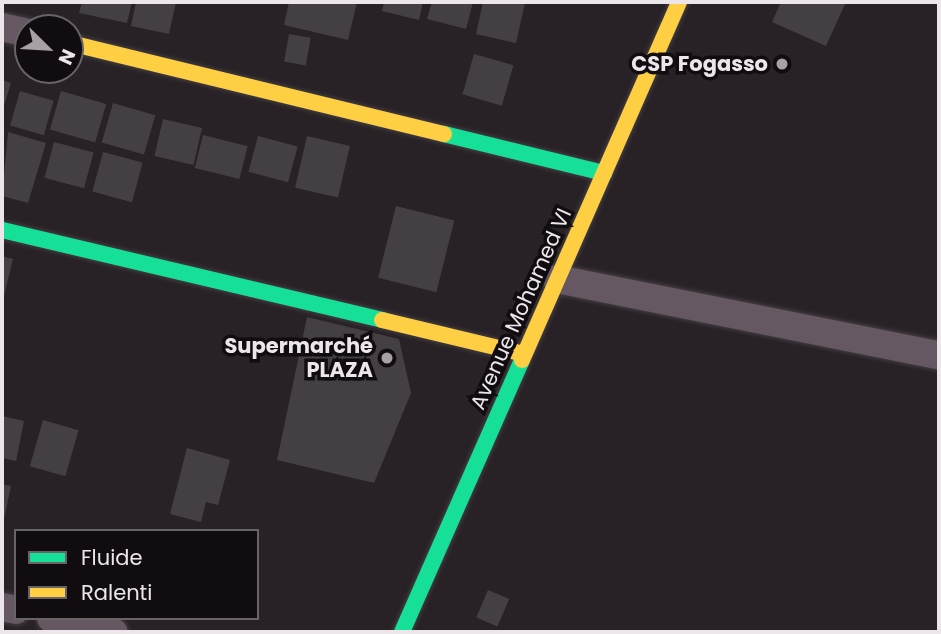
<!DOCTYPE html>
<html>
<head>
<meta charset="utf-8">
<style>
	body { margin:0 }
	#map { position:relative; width:941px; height:634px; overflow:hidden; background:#282227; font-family:Poppins,sans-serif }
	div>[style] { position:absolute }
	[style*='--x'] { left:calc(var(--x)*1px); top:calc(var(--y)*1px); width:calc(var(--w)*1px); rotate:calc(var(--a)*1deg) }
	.building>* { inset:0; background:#443f43; transform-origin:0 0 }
	.roads { filter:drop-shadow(0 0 2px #433e42) drop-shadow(0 0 2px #433e42) }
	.street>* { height:28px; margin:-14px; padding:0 14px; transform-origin:14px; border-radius:14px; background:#655863 }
	.fast>* { height:16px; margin:-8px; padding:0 8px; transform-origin:8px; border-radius:8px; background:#16e098 }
	.slow>* { height:16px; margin:-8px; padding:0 8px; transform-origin:8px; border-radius:8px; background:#ffcf43 }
	.dots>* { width:19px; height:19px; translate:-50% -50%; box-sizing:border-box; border:4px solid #100c0f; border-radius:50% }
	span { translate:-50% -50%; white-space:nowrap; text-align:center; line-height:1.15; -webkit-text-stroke:7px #100c0f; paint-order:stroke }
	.poi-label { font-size:21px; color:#ece6eb; font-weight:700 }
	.right { translate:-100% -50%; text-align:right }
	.street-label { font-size:21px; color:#ece6eb }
	.frame { position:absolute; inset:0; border:4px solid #ece6eb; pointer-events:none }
	.legend { position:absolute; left:14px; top:529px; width:245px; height:91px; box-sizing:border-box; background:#100c0f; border:2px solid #686367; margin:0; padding:9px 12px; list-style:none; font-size:21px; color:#ece6eb }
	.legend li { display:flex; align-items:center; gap:14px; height:35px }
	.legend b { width:35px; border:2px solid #686367 }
	.north { position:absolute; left:14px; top:14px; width:70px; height:70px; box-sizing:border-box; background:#100c0f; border:2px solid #686367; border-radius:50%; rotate:114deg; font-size:19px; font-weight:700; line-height:28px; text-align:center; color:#ece6eb }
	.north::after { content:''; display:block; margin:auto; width:24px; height:32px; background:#a7a1a6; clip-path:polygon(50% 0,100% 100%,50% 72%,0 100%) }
</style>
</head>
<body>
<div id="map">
	<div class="building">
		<i style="clip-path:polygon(82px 2px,132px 2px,127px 23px,79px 13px)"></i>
		<i style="clip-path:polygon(136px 2px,176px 2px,169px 34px,131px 26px)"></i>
		<i style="clip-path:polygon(289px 2px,357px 2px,348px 40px,284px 25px)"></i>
		<i style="clip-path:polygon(384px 2px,423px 2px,419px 20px,382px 11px)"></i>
		<i style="clip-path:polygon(432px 2px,473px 2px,466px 29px,427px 19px)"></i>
		<i style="clip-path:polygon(483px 2px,525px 3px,516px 43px,476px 34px)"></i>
		<i style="clip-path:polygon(781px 2px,846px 2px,826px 46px,772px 22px)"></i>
		<i style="left:289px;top:34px;width:22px;height:28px;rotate:10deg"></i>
		<i style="left:474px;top:54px;width:41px;height:42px;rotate:16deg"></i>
		<i style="clip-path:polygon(2px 80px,11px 83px,2px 112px)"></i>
		<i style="left:20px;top:91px;width:35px;height:36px;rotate:16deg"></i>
		<i style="left:61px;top:91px;width:47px;height:40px;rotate:16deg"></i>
		<i style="left:113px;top:103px;width:44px;height:41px;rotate:16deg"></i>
		<i style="left:163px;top:119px;width:40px;height:38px;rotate:13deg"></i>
		<i style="clip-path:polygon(8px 132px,46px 143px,28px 203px,2px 196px)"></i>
		<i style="left:203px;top:135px;width:46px;height:34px;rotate:14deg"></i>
		<i style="left:258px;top:136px;width:41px;height:37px;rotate:15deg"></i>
		<i style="left:307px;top:136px;width:44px;height:53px;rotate:13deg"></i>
		<i style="left:54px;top:142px;width:41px;height:37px;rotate:15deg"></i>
		<i style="left:103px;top:152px;width:41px;height:41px;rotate:15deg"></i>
		<i style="left:396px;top:206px;width:60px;height:74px;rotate:14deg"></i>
		<i style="clip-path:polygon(2px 256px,13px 259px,3px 300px,2px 300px)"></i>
		<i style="clip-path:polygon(307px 317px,399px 339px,411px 393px,374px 483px,277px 460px)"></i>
		<i style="clip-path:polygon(2px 416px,24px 421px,16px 461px,2px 458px)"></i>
		<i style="left:43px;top:420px;width:37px;height:48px;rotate:16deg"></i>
		<i style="clip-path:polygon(187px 448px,230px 460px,218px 505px,206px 502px,201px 522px,170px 514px)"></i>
		<i style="clip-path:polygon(2px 484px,11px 486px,3px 524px,2px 524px)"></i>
		<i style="left:488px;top:590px;width:23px;height:30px;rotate:23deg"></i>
	</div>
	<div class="roads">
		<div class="street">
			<i style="--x:2;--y:27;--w:27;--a:13"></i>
			<i style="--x:557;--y:279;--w:389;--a:11.3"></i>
			<i style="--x:2;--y:607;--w:14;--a:12"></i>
			<i style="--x:51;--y:618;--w:64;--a:12.7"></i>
		</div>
		<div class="fast">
			<i style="--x:444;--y:134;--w:165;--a:13.7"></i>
			<i style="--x:2;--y:230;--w:391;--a:13.3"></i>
			<i style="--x:402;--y:632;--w:297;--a:-66.2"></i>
		</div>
		<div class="slow">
			<i style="--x:70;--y:43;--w:385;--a:13.7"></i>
			<i style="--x:382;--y:320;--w:146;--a:13.5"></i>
			<i style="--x:522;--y:360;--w:391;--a:-66.3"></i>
		</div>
	</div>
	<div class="dots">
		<i style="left:782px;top:64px;background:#a7a1a6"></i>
		<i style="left:387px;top:358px;background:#a7a1a6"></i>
	</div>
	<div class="poi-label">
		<span class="right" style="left:768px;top:64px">CSP Fogasso</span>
		<span class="right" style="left:373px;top:358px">Supermarché<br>PLAZA</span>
	</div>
	<div class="street-label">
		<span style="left:521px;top:309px;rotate:-66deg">Avenue Mohamed VI</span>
	</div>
	<div class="frame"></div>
	<ul class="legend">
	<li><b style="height:9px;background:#16e098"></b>Fluide</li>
	<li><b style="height:9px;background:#ffcf43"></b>Ralenti</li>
	</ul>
	<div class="north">N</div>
</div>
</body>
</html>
